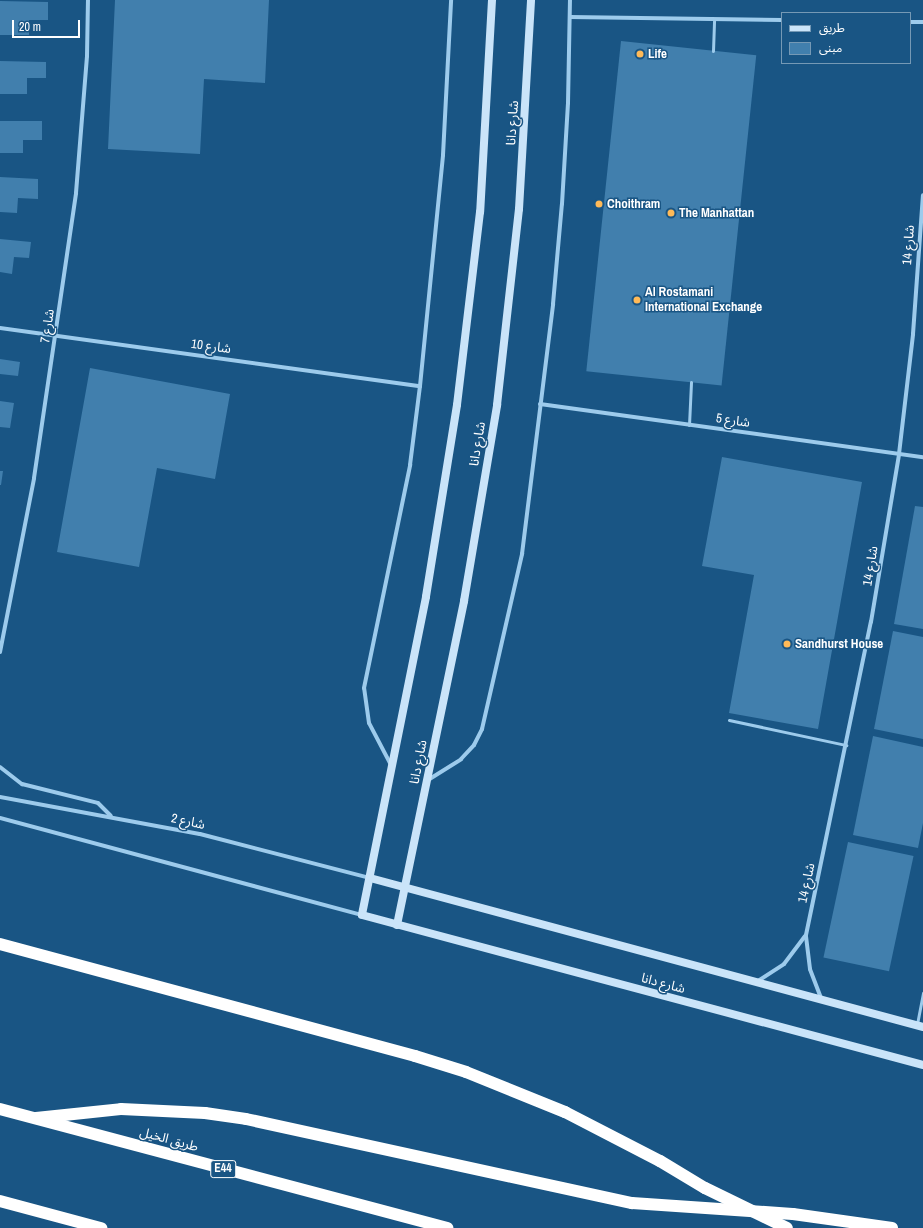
<!DOCTYPE html>
<html>
<head>
<meta charset="utf-8">
<style>
	body { margin:0 }
	#map { position:relative; width:923px; height:1228px; overflow:hidden; background:#195584; font-family:"Archivo Narrow","Noto Sans Arabic",sans-serif }
	div>[style] { position:absolute }
	[style*='--x'] { left:calc(var(--x)*1px); top:calc(var(--y)*1px); width:calc(var(--w)*1px); rotate:calc(var(--a)*1deg) }
	.building>* { inset:0; background:#417fad; transform-origin:0 0 }
	.lane>* { height:3px; margin:-1.5px; padding:0 1.5px; transform-origin:1.5px; border-radius:1.5px; background:#9dcbec }
	.street>* { height:4px; margin:-2px; padding:0 2px; transform-origin:2px; border-radius:2px; background:#9dcbec }
	.secondary>* { height:8px; margin:-4px; padding:0 4px; transform-origin:4px; border-radius:4px; background:#cae4f9 }
	.highway>* { height:12px; margin:-6px; padding:0 6px; transform-origin:6px; border-radius:6px; background:#fff }
	.highway-bridge>* { height:12px; margin:-6px; padding:0 6px; transform-origin:6px; border-radius:6px; background:#fff }
	.dots>* { width:11px; height:11px; translate:-50% -50%; box-sizing:border-box; border:2px solid #195584; border-radius:50% }
	span { translate:-50% -50%; white-space:nowrap; text-align:center; line-height:1.15; -webkit-text-stroke:3px #195584; paint-order:stroke }
	.shield-label span { padding:1px 3px; background:#195584; border:1px solid; border-radius:3px; -webkit-text-stroke-width:0 }
	.shield-label { font-size:12px; color:#fff; font-weight:700 }
	.poi-label { font-size:13px; color:#fff; font-weight:700 }
	.left { translate:0 -50%; text-align:left }
	.street-label { font-size:13px; color:#fff }
	.legend { position:absolute; left:781px; top:12px; width:130px; height:52px; box-sizing:border-box; background:#195584; border:1px solid #7599b5; margin:0; padding:5px 7px; list-style:none; font-size:12px; color:#fff }
	.legend li { display:flex; align-items:center; gap:8px; height:20px }
	.legend b { width:20px; border:1px solid #7599b5 }
	.scale { position:absolute; left:12px; top:20px; width:68px; height:18px; box-sizing:border-box; border:2px solid #fff; border-top:0; padding-left:5px; font-size:12px; line-height:14px; white-space:nowrap; color:#fff; -webkit-text-stroke:3px #195584; paint-order:stroke }
</style>
</head>
<body>
<div id="map">
	<div class="building">
		<i style="clip-path:polygon(115px 0,269px 0,265px 83px,204px 79px,200px 154px,108px 149px)"></i>
		<i style="clip-path:polygon(0 1px,48px 2px,48px 20px,29px 20px,29px 35px,0 35px)"></i>
		<i style="left:621px;top:41px;width:136px;height:332px;rotate:6deg"></i>
		<i style="clip-path:polygon(0 61px,46px 62px,46px 78px,27px 78px,27px 94px,0 94px)"></i>
		<i style="clip-path:polygon(0 121px,42px 121px,42px 140px,23px 140px,23px 153px,0 153px)"></i>
		<i style="clip-path:polygon(0 177px,38px 179px,38px 199px,18px 198px,17px 213px,0 212px)"></i>
		<i style="clip-path:polygon(0 239px,31px 242px,29px 258px,14px 257px,12px 274px,0 272px)"></i>
		<i style="clip-path:polygon(0 359px,20px 362px,18px 376px,0 374px)"></i>
		<i style="clip-path:polygon(90px 368px,230px 394px,215px 479px,157px 468px,139px 567px,57px 552px)"></i>
		<i style="clip-path:polygon(0 401px,14px 403px,10px 428px,0 427px)"></i>
		<i style="clip-path:polygon(722px 457px,862px 482px,818px 729px,729px 713px,754px 575px,702px 566px)"></i>
		<i style="clip-path:polygon(0 471px,3px 471px,1px 485px,0 485px)"></i>
		<i style="clip-path:polygon(915px 506px,923px 507px,923px 629px,894px 624px)"></i>
		<i style="clip-path:polygon(893px 631px,923px 637px,923px 739px,874px 729px)"></i>
		<i style="clip-path:polygon(873px 736px,923px 747px,923px 823px,918px 848px,853px 835px)"></i>
		<i style="left:848px;top:842px;width:67px;height:118px;rotate:12deg"></i>
	</div>
	<div class="lane">
		<i style="--x:713;--y:51;--w:32;--a:-88"></i>
		<i style="--x:689;--y:425;--w:43;--a:-87.3"></i>
		<i style="--x:729;--y:720;--w:120;--a:12.1"></i>
		<i style="--x:917;--y:1024;--w:32;--a:-79"></i>
	</div>
	<div class="street">
		<i style="--x:570;--y:17;--w:212;--a:0.8"></i>
		<i style="--x:910;--y:22;--w:13;--a:0"></i>
		<i style="--x:0;--y:328;--w:424;--a:7.9"></i>
		<i style="--x:540;--y:404;--w:387;--a:7.9"></i>
		<i style="--x:0;--y:652;--w:177;--a:-78.9"></i>
		<i style="--x:34;--y:478;--w:288;--a:-81.6"></i>
		<i style="--x:76;--y:193;--w:137;--a:-85.4"></i>
		<i style="--x:87;--y:56;--w:56;--a:-89"></i>
		<i style="--x:391;--y:765;--w:47;--a:-117.6"></i>
		<i style="--x:369;--y:723;--w:35;--a:-98"></i>
		<i style="--x:364;--y:688;--w:228;--a:-78.3"></i>
		<i style="--x:410;--y:465;--w:80;--a:-82.8"></i>
		<i style="--x:420;--y:386;--w:232;--a:-84.3"></i>
		<i style="--x:443;--y:155;--w:155;--a:-87"></i>
		<i style="--x:0;--y:767;--w:28;--a:38"></i>
		<i style="--x:22;--y:784;--w:78;--a:14"></i>
		<i style="--x:98;--y:803;--w:18;--a:45"></i>
		<i style="--x:428;--y:780;--w:39;--a:-32"></i>
		<i style="--x:461;--y:759;--w:19;--a:-47"></i>
		<i style="--x:474;--y:745;--w:18;--a:-63"></i>
		<i style="--x:482;--y:729;--w:180;--a:-77.1"></i>
		<i style="--x:522;--y:554;--w:252;--a:-82.9"></i>
		<i style="--x:553;--y:304;--w:100;--a:-84.9"></i>
		<i style="--x:562;--y:204;--w:101;--a:-86.6"></i>
		<i style="--x:568;--y:103;--w:103;--a:-88.9"></i>
		<i style="--x:0;--y:797;--w:203;--a:10.5"></i>
		<i style="--x:200;--y:834;--w:176;--a:14.5"></i>
		<i style="--x:0;--y:818;--w:375;--a:15"></i>
		<i style="--x:758;--y:981;--w:31;--a:-33"></i>
		<i style="--x:784;--y:964;--w:35;--a:-53"></i>
		<i style="--x:821;--y:998;--w:31;--a:-111"></i>
		<i style="--x:810;--y:969;--w:34;--a:-97"></i>
		<i style="--x:806;--y:935;--w:320;--a:-78.3"></i>
		<i style="--x:871;--y:622;--w:170;--a:-80.5"></i>
		<i style="--x:899;--y:454;--w:121;--a:-83.3"></i>
		<i style="--x:913;--y:334;--w:139;--a:-85.9"></i>
	</div>
	<div class="secondary">
		<i style="--x:492;--y:0;--w:212;--a:93.2"></i>
		<i style="--x:480;--y:212;--w:194;--a:96.8"></i>
		<i style="--x:457;--y:405;--w:194;--a:99.2"></i>
		<i style="--x:426;--y:597;--w:324;--a:101.4"></i>
		<i style="--x:362;--y:915;--w:581;--a:14.97"></i>
		<i style="--x:370;--y:878;--w:573;--a:15.08"></i>
		<i style="--x:397;--y:925;--w:331;--a:-78.3"></i>
		<i style="--x:464;--y:601;--w:199;--a:-80.4"></i>
		<i style="--x:497;--y:405;--w:197;--a:-83.6"></i>
		<i style="--x:519;--y:209;--w:209;--a:-86.7"></i>
	</div>
	<div class="highway">
		<i style="--x:0;--y:1109;--w:463;--a:14.9"></i>
		<i style="--x:36;--y:1118;--w:85;--a:-6"></i>
		<i style="--x:121;--y:1109;--w:84;--a:2.7"></i>
		<i style="--x:205;--y:1113;--w:41;--a:8.3"></i>
		<i style="--x:246;--y:1119;--w:395;--a:12.3"></i>
		<i style="--x:632;--y:1203;--w:161;--a:3.9"></i>
		<i style="--x:793;--y:1214;--w:100;--a:8"></i>
		<i style="--x:0;--y:1201;--w:105;--a:15"></i>
	</div>
	<div class="highway-bridge">
		<i style="--x:0;--y:944;--w:430;--a:15.1"></i>
		<i style="--x:415;--y:1056;--w:53;--a:17.4"></i>
		<i style="--x:466;--y:1072;--w:107;--a:22"></i>
		<i style="--x:565;--y:1112;--w:107;--a:27.3"></i>
		<i style="--x:660;--y:1161;--w:52;--a:31"></i>
		<i style="--x:705;--y:1188;--w:91;--a:26"></i>
	</div>
	<div class="dots">
		<i style="left:640px;top:54px;background:#ffba58"></i>
		<i style="left:599px;top:204px;background:#ffba58"></i>
		<i style="left:671px;top:213px;background:#ffba58"></i>
		<i style="left:637px;top:300px;background:#ffba58"></i>
		<i style="left:787px;top:644px;background:#ffba58"></i>
	</div>
	<div class="shield-label">
		<span style="left:223px;top:1169px">E44</span>
	</div>
	<div class="poi-label">
		<span class="left" style="left:648px;top:54px">Life</span>
		<span class="left" style="left:607px;top:204px">Choithram</span>
		<span class="left" style="left:679px;top:213px">The Manhattan</span>
		<span class="left" style="left:645px;top:300px">Al Rostamani<br>International Exchange</span>
		<span class="left" style="left:795px;top:644px">Sandhurst House</span>
	</div>
	<div class="street-label">
		<span style="left:513px;top:123px;rotate:-86deg">شارع دانا</span>
		<span style="left:909px;top:245px;rotate:-86deg">شارع 14</span>
		<span style="left:48px;top:326px;rotate:-82deg">شارع 7</span>
		<span style="left:211px;top:347px;rotate:8deg">شارع 10</span>
		<span style="left:733px;top:421px;rotate:8deg">شارع 5</span>
		<span style="left:478px;top:444px;rotate:-81deg">شارع دانا</span>
		<span style="left:871px;top:566px;rotate:-81deg">شارع 14</span>
		<span style="left:419px;top:762px;rotate:-79deg">شارع دانا</span>
		<span style="left:188px;top:822px;rotate:12deg">شارع 2</span>
		<span style="left:807px;top:883px;rotate:-78deg">شارع 14</span>
		<span style="left:663px;top:984px;rotate:15deg">شارع دانا</span>
		<span style="left:169px;top:1140px;rotate:15deg">طريق الخيل</span>
	</div>
	<ul class="legend">
	<li><b style="height:5px;background:#cae4f9"></b>طريق</li>
	<li><b style="height:11px;background:#417fad"></b>مبنى</li>
	</ul>
	<div class="scale">20 m</div>
</div>
</body>
</html>
